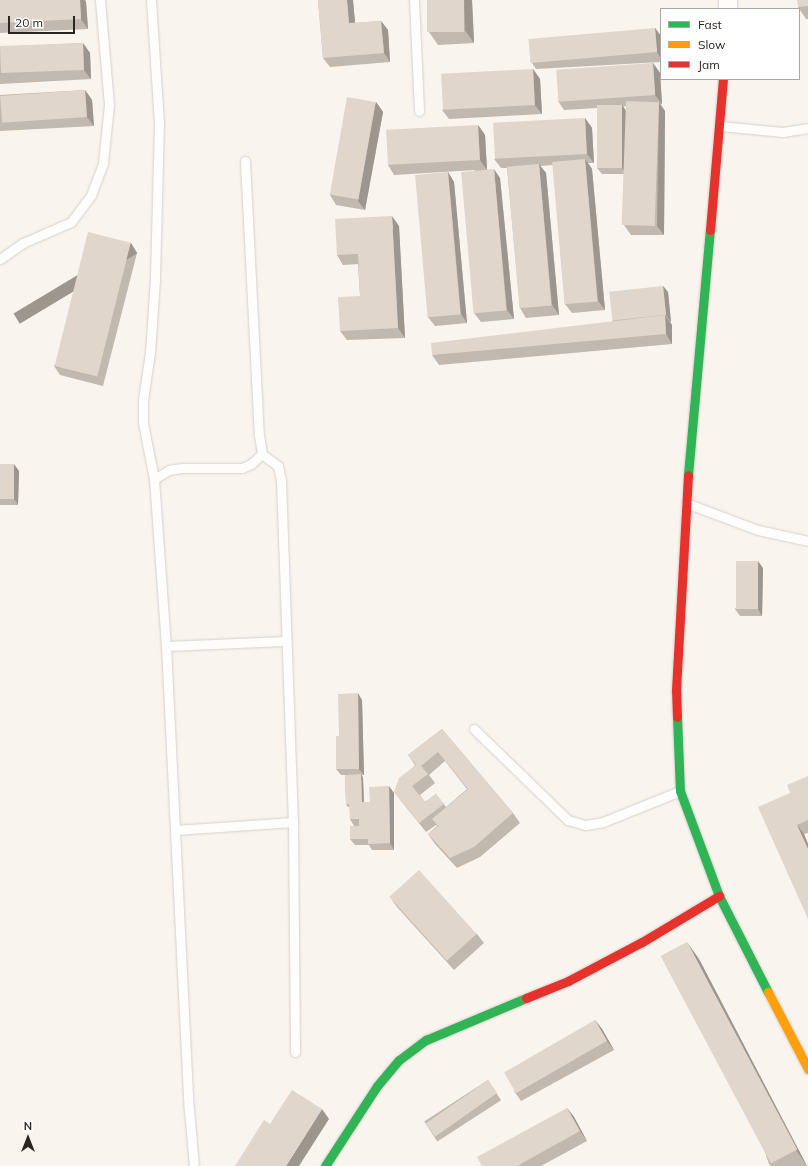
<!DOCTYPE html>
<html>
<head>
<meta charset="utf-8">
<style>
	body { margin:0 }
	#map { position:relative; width:808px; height:1166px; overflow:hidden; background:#f9f4ee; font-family:Mulish,sans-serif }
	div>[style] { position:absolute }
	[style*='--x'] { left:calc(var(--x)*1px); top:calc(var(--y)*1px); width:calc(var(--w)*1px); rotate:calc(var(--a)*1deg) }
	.roads { filter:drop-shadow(0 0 1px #d6d0cb) drop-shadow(0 0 1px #d6d0cb) }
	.lane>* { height:9px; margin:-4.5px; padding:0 4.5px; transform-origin:4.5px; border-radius:4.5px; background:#fefdfc }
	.street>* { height:18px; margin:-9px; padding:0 9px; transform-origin:9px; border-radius:9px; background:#fefdfc }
	.fast>* { height:9px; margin:-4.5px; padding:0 4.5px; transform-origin:4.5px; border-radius:4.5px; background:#30b455 }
	.slow>* { height:9px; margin:-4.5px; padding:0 4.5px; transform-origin:4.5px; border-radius:4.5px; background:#ff9f0a }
	.jam>* { height:9px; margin:-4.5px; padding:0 4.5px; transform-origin:4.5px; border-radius:4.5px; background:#e5322d }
	.wall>* { inset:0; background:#c1b8af; transform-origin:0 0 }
	.shaded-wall>* { inset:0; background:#9d968e; transform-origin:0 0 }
	.building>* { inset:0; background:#e0d6cb; transform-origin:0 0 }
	span { translate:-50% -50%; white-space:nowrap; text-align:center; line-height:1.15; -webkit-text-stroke:3px #fff; paint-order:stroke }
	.legend { position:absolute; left:660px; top:8px; width:140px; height:72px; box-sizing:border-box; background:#fff; border:1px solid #aaa8a5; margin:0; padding:5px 7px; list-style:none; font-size:12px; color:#2a251e }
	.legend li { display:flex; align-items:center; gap:8px; height:20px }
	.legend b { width:20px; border:1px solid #aaa8a5 }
	.north { position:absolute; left:8px; top:1118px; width:40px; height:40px; -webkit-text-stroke:3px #fff; paint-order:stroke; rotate:0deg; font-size:11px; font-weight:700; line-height:16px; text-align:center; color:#2a251e }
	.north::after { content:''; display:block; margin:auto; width:14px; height:18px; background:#2a251e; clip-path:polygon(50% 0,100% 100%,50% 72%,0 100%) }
	.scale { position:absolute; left:8px; top:16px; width:67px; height:18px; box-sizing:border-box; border:2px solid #2a251e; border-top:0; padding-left:5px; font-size:12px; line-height:14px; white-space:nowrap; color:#2a251e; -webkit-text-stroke:3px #fff; paint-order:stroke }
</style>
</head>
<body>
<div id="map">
	<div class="roads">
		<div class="lane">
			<i style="--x:151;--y:0;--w:123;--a:86.3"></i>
			<i style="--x:159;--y:123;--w:156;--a:91.5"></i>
			<i style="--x:155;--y:279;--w:73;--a:93.9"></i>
			<i style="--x:150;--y:352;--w:49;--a:98.3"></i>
			<i style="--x:143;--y:400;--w:23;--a:90"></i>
			<i style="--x:143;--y:423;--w:57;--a:78.9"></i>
			<i style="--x:154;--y:479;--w:167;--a:85.9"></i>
			<i style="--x:166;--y:646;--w:464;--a:87.2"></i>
			<i style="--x:189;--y:1109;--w:57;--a:85"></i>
			<i style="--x:414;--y:0;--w:111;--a:87.4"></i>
			<i style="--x:720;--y:126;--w:63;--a:5.4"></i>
			<i style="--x:783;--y:132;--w:25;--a:-9"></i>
			<i style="--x:245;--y:161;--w:274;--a:87.1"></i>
			<i style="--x:259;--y:435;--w:19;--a:81"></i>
			<i style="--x:262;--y:454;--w:20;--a:37"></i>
			<i style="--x:278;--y:466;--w:14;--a:78"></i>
			<i style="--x:281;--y:480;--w:342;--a:88"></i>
			<i style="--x:293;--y:822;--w:230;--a:89.5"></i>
			<i style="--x:0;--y:259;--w:28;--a:-35"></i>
			<i style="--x:23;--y:243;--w:52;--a:-23.6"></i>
			<i style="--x:71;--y:222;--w:34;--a:-53"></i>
			<i style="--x:91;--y:195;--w:34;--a:-69"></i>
			<i style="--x:103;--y:163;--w:58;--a:-84.1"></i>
			<i style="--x:109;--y:105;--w:105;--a:-94.9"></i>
			<i style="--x:154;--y:479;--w:17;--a:-31"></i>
			<i style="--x:169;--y:470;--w:13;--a:-9"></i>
			<i style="--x:182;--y:468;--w:60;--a:0"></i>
			<i style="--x:242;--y:468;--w:10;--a:-24"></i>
			<i style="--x:251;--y:464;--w:15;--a:-42"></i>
			<i style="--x:686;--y:503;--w:77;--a:20.6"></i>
			<i style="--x:758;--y:530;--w:51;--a:12.4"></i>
			<i style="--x:166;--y:646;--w:120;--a:-2.4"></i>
			<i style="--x:474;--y:729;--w:131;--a:44.1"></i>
			<i style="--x:568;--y:820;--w:18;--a:16"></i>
			<i style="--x:585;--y:825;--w:18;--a:-9"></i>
			<i style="--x:603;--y:822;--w:83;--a:-21.9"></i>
			<i style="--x:176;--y:830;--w:117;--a:-3.9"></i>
		</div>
		<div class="street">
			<i style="--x:728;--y:9;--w:9;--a:-90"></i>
		</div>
		<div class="fast">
			<i style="--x:688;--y:475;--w:246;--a:-84.9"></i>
			<i style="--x:677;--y:717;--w:74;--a:87.7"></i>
			<i style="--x:680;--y:791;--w:112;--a:69.6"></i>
			<i style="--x:719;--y:896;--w:108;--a:63"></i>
			<i style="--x:325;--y:1166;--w:95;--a:-57"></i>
			<i style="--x:377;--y:1086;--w:34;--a:-50"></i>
			<i style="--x:399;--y:1060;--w:34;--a:-37"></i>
			<i style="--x:426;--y:1040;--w:108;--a:-22.8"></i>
		</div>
		<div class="slow">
			<i style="--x:768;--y:992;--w:87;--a:62.5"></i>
		</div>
		<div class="jam">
			<i style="--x:710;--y:230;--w:152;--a:-85.1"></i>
			<i style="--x:677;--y:717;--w:27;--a:-92"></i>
			<i style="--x:676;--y:690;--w:215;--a:-86.8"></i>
			<i style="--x:526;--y:998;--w:45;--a:-22"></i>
			<i style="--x:568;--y:981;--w:84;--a:-27.8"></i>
			<i style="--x:642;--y:942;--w:90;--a:-30.9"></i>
		</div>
	</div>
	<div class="wall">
		<i style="clip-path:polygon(0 0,85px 0,86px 2px,88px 29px,0 33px)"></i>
		<i style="clip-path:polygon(318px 0,353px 0,355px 23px,381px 21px,388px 30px,390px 62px,330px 67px,323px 58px)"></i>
		<i style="clip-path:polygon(472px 0,474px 43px,438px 45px,429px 32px)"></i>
		<i style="clip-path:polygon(808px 0,808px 19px,806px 19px,798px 7px)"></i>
		<i style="clip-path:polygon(655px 28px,661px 36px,661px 62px,536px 69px,530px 60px)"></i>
		<i style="clip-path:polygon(83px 43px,90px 53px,91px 79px,0 84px,0 47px)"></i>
		<i style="clip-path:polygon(evenodd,653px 63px,660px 73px,662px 104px,660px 104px,665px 111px,664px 235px,631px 235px,624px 225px,625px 174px,602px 174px,597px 168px,597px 108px,564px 110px,558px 101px,653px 63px,626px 106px,626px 111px,623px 107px,626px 106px)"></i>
		<i style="clip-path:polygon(533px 69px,540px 79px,542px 114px,449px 119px,442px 110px)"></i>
		<i style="clip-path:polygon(85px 90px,92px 100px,94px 126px,0 131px,0 95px)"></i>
		<i style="clip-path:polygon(376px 102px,383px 112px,365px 210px,336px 205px,330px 195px)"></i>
		<i style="clip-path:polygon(585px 118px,592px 128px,594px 163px,588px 163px,592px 169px,605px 310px,572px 313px,565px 304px,553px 165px,540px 166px,546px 173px,559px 315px,526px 318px,520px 308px,507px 168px,501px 168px,494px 159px)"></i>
		<i style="clip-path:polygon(478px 125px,485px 135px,487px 169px,500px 178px,514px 319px,481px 322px,474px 313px,475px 170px,394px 175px,388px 165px)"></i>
		<i style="clip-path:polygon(448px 172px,454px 182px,467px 323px,435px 326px,428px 317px)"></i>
		<i style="clip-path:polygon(399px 226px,405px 338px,347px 340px,340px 331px,360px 296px,358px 264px,343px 265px,337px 255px)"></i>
		<i style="clip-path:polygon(131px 243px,137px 253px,103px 386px,60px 375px,54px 366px)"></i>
		<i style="clip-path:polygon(663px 286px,668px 292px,671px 322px,670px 322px,672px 325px,672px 344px,439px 365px,432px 355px,612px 322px,612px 321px)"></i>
		<i style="clip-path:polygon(0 464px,19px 471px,18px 505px,0 505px)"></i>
		<i style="clip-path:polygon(763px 568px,762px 616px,740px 616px,735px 609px)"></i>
		<i style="clip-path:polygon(362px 700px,364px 775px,362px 775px,363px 778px,364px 802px,370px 802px,394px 793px,394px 850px,372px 850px,369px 845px,355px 845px,350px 839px,354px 826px,350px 819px,350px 807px,348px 807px,346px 804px,345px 775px,341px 775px,336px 769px,339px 736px)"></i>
		<i style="clip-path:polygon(evenodd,442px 729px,513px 813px,520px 823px,480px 857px,457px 868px,435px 844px,428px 834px,437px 826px,436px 825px,426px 832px,401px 801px,394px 792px,415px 765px,408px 755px,442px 729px,445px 761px,467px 789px,446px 807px,436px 794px,425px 802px,420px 795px,435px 783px,429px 775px,445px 761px)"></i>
		<i style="clip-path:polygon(808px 776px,808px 833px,804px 834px,808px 844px,808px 919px,790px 793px)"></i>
		<i style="clip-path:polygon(390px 897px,477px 934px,484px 943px,454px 970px,397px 907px)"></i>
		<i style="clip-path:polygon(699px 959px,807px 1166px,771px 1166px,769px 1164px)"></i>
		<i style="clip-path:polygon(595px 1020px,602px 1029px,614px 1050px,521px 1101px,514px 1091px)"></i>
		<i style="left:488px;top:1080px;width:24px;height:76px;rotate:57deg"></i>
		<i style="clip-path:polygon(567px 1108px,574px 1117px,587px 1141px,541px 1166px,482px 1166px)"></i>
	</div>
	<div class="shaded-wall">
		<i style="clip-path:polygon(80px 0,85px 0,86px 2px,88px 29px,81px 19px)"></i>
		<i style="clip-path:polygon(347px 0,353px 0,356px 33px,349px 23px)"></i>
		<i style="clip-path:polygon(464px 0,472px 0,474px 43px,465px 30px)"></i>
		<i style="clip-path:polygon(381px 21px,388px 30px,390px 62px,384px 53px)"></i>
		<i style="clip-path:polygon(655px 28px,661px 36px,661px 59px,657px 52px)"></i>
		<i style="clip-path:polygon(83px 43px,90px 53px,91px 79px,84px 70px)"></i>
		<i style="clip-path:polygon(653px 63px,660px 73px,662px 104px,655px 95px)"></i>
		<i style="clip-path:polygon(533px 69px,540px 79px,542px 114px,535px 105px)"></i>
		<i style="clip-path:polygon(85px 90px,92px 100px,94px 126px,87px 117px)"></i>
		<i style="clip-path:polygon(376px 102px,383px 112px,365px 210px,358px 201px)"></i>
		<i style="clip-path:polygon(659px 102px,665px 111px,664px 235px,657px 226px)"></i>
		<i style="clip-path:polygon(622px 105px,627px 112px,627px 174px,622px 168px)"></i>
		<i style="clip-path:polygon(585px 118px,592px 128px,594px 163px,587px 154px)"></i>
		<i style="clip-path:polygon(478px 125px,485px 135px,487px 170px,480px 160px)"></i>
		<i style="clip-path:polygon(585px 159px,592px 169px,605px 310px,598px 301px)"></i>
		<i style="clip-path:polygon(539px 164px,546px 173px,559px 315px,552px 305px)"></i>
		<i style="clip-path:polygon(494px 169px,500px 178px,514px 319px,507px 310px)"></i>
		<i style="clip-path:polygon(448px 172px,454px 182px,467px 323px,461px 314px)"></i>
		<i style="clip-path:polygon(392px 216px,399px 226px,405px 338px,398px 328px)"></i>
		<i style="left:131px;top:243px;width:12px;height:137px;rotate:59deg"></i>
		<i style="clip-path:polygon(663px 286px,668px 292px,671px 322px,666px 315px)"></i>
		<i style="clip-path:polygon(665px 315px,672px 325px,672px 344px,666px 334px)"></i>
		<i style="clip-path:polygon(14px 464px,19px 471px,18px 505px,14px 499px)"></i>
		<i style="clip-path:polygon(758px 561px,763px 568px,762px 616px,758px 609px)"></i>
		<i style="clip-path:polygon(358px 693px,362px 700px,364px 775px,359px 769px)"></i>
		<i style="clip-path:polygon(361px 774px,363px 778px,364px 807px,362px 803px)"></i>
		<i style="clip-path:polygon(389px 786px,394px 793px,394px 850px,390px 843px)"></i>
		<i style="clip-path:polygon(797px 825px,804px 834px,808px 844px,808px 849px)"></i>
		<i style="clip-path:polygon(687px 942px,699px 959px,807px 1166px,796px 1150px)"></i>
		<i style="clip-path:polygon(595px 1020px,602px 1029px,614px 1050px,607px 1041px)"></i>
		<i style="clip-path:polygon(567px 1108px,574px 1117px,587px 1141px,580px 1131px)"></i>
		<i style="clip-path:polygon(322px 1109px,329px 1119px,299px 1166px,286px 1166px)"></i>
	</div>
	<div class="building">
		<i style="clip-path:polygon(0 0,80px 0,81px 19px,0 23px)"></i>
		<i style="clip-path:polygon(318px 0,347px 0,349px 23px,381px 21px,384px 53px,323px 58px)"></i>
		<i style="left:427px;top:0;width:37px;height:32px"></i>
		<i style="clip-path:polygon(797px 0,808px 0,808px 6px,798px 7px)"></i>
		<i style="left:655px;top:28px;width:24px;height:127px;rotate:85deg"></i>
		<i style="left:83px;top:43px;width:27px;height:83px;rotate:88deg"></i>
		<i style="left:653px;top:63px;width:32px;height:97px;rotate:86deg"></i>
		<i style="left:533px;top:69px;width:36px;height:92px;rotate:87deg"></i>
		<i style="left:85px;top:90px;width:27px;height:85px;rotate:86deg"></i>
		<i style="left:347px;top:97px;width:29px;height:99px;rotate:10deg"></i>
		<i style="left:626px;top:101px;width:33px;height:124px;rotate:2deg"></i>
		<i style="left:622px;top:105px;width:63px;height:25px;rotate:90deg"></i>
		<i style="left:585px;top:118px;width:36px;height:92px;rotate:87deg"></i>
		<i style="left:478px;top:125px;width:35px;height:92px;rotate:87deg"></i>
		<i style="left:585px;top:159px;width:143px;height:33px;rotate:85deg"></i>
		<i style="left:539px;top:164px;width:142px;height:32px;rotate:85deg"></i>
		<i style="left:494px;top:169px;width:142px;height:33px;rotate:85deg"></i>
		<i style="left:448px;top:172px;width:143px;height:33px;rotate:85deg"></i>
		<i style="clip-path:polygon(392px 216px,398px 328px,340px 331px,338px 297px,360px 296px,358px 254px,337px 255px,335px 219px)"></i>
		<i style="left:88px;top:232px;width:44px;height:138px;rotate:14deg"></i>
		<i style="left:663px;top:286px;width:29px;height:54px;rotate:84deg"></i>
		<i style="clip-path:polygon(665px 315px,666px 334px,432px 355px,431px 343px)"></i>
		<i style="left:0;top:464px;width:14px;height:35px"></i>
		<i style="left:736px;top:561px;width:22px;height:48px"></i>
		<i style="clip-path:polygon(358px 693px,359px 769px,336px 769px,336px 736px,339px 736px,338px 694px)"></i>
		<i style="clip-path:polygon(442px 729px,513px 813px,474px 847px,450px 858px,428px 834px,438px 826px,432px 819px,468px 789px,438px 752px,421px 766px,428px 774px,412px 786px,425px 802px,436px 794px,444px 804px,419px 823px,394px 792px,399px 778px,416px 765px,408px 755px)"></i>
		<i style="clip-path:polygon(361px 774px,362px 802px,349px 802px,349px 804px,346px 804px,345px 775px)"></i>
		<i style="clip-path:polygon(808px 776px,808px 820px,797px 825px,808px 849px,808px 919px,758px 807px,790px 793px,787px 785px)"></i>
		<i style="clip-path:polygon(389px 786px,390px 843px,368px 844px,368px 839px,350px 839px,350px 826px,359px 826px,359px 819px,350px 819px,349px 802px,370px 802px,369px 787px)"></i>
		<i style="left:419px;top:870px;width:86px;height:40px;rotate:48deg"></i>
		<i style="left:687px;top:942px;width:235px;height:30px;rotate:62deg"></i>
		<i style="left:595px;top:1020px;width:24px;height:105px;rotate:60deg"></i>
		<i style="left:488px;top:1080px;width:16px;height:76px;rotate:55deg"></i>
		<i style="clip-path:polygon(292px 1090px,322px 1109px,286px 1166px,235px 1166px,264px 1120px,270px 1124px)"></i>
		<i style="clip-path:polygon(567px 1108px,580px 1131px,517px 1166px,482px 1166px,477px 1157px)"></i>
	</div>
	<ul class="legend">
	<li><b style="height:5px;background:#30b455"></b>Fast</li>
	<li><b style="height:5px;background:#ff9f0a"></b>Slow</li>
	<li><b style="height:5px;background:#e5322d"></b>Jam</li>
	</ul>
	<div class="north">N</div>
	<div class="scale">20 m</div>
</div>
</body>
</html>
